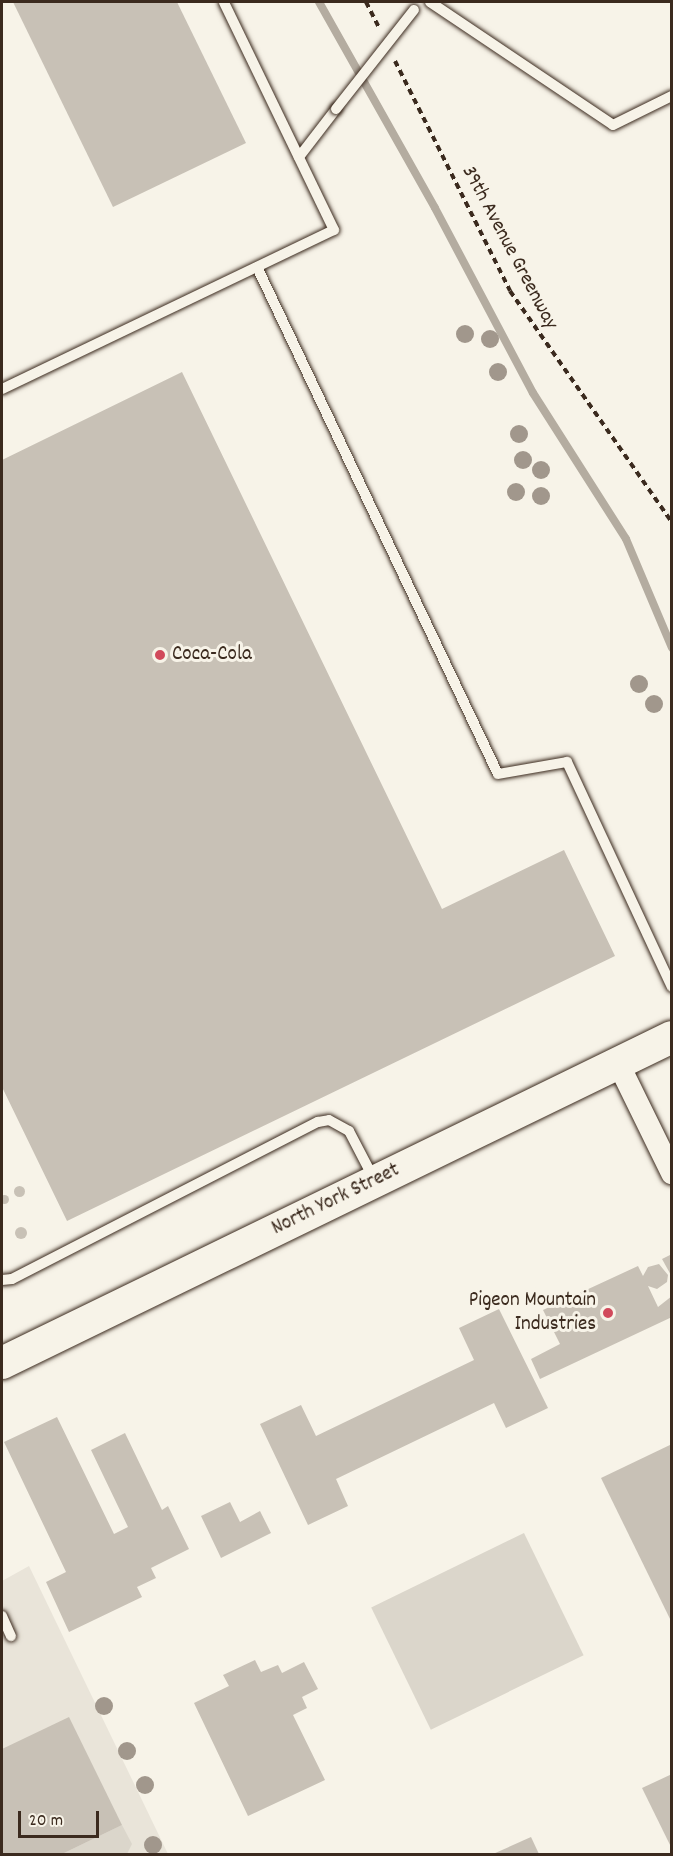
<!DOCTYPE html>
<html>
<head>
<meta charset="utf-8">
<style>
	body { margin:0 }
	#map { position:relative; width:673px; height:1856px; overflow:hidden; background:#f7f3e8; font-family:Dekko,sans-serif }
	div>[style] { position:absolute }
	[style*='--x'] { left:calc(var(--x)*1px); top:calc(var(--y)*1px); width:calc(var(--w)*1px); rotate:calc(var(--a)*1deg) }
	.built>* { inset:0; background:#e9e4d9 }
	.green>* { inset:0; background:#dbd6cb; transform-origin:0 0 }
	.stream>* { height:8px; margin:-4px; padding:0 4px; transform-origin:4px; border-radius:4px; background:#b4aca0 }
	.building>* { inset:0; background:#c8c1b6 }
	.round { border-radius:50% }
	.path>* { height:4px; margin-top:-2px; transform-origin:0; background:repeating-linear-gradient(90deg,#3b2a1e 0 6px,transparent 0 10.5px) }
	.roads { filter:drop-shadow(0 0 2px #3b2a1e) drop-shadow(0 0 2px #3b2a1e) }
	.lane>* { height:10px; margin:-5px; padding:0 5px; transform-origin:5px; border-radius:5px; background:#f7f3e8 }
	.street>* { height:22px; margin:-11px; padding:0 11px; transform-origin:11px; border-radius:11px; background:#f7f3e8 }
	.secondary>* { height:32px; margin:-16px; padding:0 16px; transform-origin:16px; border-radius:16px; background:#f7f3e8 }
	.bridges { filter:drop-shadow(0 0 2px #3b2a1e) drop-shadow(0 0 2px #3b2a1e) }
	.lane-bridge>* { height:10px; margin:-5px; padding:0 5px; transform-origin:5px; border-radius:5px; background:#f7f3e8 }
	.trees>* { width:18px; height:18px; margin:-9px; border-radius:50%; background:#a1978c }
	.dots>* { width:16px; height:16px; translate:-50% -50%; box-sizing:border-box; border:3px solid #f7f3e8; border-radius:50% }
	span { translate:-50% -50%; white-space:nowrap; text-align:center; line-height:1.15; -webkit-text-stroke:6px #f7f3e8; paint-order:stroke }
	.street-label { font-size:21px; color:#3b2a1e }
	.poi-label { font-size:21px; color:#3b2a1e }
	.left { translate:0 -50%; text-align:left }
	.right { translate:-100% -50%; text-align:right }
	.frame { position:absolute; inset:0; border:3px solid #3b2a1e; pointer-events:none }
	.scale { position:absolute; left:18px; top:1811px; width:81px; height:27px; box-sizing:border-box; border:3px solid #3b2a1e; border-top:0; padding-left:8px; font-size:18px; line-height:21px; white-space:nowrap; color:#3b2a1e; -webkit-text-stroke:4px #f7f3e8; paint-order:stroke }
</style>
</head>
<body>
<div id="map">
	<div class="built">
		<i style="clip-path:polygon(29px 1566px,168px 1854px,2px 1854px,2px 1581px)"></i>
	</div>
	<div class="green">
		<i style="left:524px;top:1533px;width:136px;height:170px;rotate:64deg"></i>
		<i style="clip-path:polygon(122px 1825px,132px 1844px,127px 1854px,62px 1854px)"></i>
	</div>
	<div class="stream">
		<i style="--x:319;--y:2;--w:236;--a:60.6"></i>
		<i style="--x:435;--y:208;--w:209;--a:62.1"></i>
		<i style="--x:533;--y:393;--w:173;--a:57.5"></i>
		<i style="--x:626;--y:539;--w:118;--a:67.1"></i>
	</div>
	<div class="building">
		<i style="clip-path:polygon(13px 2px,177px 2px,246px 143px,113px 207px)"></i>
		<i style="clip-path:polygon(182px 372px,442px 909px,564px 850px,615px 956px,67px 1221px,2px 1087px,2px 460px)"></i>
		<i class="round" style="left:13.5px;top:1185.5px;width:11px;height:11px"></i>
		<i class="round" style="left:-0.5px;top:1194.5px;width:9px;height:9px"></i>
		<i class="round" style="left:15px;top:1227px;width:12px;height:12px"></i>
		<i style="clip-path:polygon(672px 1254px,672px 1277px,662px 1259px)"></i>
		<i style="clip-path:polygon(659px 1264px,668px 1275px,667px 1282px,657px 1289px,648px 1286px,658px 1307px,672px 1296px,672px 1317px,540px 1379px,531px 1359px,560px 1344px,543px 1310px,638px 1266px,643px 1276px,648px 1267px)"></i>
		<i style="clip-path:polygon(499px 1309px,548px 1408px,506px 1428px,494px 1403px,336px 1479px,348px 1506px,308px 1525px,260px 1424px,301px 1405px,316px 1436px,474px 1360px,459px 1328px)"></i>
		<i style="clip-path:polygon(57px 1417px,114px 1534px,128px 1527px,91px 1450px,125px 1433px,162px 1510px,168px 1506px,189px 1549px,151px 1568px,156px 1578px,137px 1587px,142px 1597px,69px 1632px,46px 1582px,66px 1572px,4px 1442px)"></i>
		<i style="clip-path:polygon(672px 1444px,672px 1623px,601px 1478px)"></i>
		<i style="clip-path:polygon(230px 1502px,240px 1522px,260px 1511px,271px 1533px,221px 1558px,201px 1516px)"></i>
		<i style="clip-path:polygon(255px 1660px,261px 1672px,278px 1665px,282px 1673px,304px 1662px,318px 1689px,302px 1697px,307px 1708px,293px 1715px,325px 1780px,248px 1816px,194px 1703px,229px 1686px,223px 1675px)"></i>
		<i style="clip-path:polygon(69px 1717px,122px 1825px,62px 1854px,2px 1854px,2px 1749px)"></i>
		<i style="clip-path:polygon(672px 1774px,672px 1849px,642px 1788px)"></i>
		<i style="clip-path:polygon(531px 1837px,539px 1854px,493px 1854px)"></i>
	</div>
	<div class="path">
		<i style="--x:366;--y:2;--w:29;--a:63"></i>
		<i style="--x:395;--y:61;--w:257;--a:63.4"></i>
		<i style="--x:510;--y:291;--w:282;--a:55"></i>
	</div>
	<div class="roads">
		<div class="lane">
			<i style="--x:430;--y:2;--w:220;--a:33.9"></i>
			<i style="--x:613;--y:125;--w:66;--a:-26.2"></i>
			<i style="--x:299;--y:157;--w:61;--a:-52.4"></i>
			<i style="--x:257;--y:267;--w:561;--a:64.58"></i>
			<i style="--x:498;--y:774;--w:70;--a:-9.9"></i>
			<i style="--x:567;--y:762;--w:248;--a:65"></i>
			<i style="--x:2;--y:389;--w:368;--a:-25.6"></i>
			<i style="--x:334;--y:230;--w:253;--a:-115.8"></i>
			<i style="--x:2;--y:1280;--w:10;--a:-6"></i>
			<i style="--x:12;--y:1279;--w:344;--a:-27.2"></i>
			<i style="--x:318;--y:1122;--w:11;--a:-10"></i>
			<i style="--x:329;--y:1120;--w:23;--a:29"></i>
			<i style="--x:349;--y:1131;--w:54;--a:62.5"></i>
			<i style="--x:2;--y:1616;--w:22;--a:66"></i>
		</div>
		<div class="street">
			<i style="--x:618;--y:1063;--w:123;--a:63.9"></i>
		</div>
		<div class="secondary">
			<i style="--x:2;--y:1363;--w:745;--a:-25.95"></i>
		</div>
	</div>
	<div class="bridges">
		<div class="lane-bridge">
			<i style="--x:336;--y:109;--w:126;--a:-51.8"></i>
		</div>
	</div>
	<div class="trees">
		<i style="left:465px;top:334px"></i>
		<i style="left:490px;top:339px"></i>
		<i style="left:498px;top:372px"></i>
		<i style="left:519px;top:434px"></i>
		<i style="left:523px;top:460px"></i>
		<i style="left:541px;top:470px"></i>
		<i style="left:516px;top:492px"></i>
		<i style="left:541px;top:496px"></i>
		<i style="left:639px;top:684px"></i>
		<i style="left:654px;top:704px"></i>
		<i style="left:104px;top:1706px"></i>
		<i style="left:127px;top:1751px"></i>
		<i style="left:145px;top:1785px"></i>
		<i style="left:153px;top:1845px"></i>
	</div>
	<div class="dots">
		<i style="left:160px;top:655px;background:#d1495b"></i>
		<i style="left:608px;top:1313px;background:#d1495b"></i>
	</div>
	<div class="street-label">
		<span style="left:509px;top:248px;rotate:62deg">39th Avenue Greenway</span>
		<span style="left:336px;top:1200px;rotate:-26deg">North York Street</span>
	</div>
	<div class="poi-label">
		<span class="left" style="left:172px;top:655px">Coca-Cola</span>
		<span class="right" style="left:596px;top:1313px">Pigeon Mountain<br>Industries</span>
	</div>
	<div class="frame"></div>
	<div class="scale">20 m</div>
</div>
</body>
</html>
